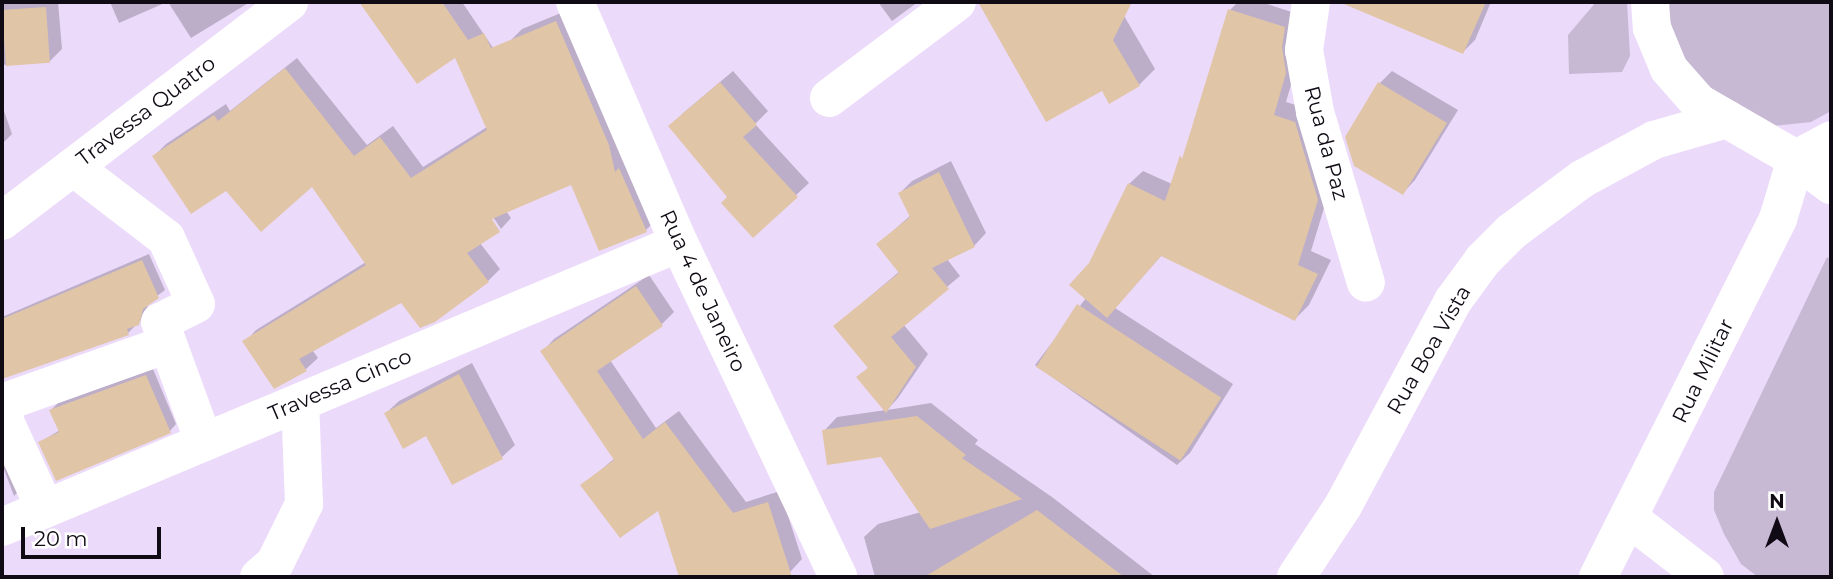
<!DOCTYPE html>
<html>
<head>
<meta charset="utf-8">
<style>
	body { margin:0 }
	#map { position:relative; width:1833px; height:579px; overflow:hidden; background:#ecdafb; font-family:Montserrat,sans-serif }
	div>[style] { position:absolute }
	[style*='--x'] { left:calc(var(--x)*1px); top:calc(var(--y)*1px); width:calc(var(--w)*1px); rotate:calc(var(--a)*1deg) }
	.green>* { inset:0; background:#c7b8d4 }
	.shadow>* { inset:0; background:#0003 }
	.building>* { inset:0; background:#e1c5a7; transform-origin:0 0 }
	.minor>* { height:38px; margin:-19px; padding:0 19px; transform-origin:19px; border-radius:19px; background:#fff }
	.major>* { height:38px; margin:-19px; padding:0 19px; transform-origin:19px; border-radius:19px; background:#fff }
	span { translate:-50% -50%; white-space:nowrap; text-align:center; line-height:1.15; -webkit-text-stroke:5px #fff; paint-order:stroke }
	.street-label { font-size:21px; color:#100a15 }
	.frame { position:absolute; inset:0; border:4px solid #100a15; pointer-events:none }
	.north { position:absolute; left:1742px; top:488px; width:70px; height:70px; -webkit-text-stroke:5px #fff; paint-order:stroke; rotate:0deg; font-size:19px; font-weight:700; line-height:28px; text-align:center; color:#100a15 }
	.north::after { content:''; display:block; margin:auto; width:24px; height:32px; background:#100a15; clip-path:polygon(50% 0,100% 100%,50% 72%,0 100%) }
	.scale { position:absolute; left:21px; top:527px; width:140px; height:32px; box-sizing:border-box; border:4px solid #100a15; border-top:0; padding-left:9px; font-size:21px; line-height:24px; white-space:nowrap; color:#100a15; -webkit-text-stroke:5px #fff; paint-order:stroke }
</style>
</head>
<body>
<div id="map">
	<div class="green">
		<i style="clip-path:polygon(1596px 2px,1627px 2px,1630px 56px,1622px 72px,1569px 74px,1568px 35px)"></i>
		<i style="clip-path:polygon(1666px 2px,1831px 2px,1831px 111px,1811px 122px,1774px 126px,1682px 74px)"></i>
		<i style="clip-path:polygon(1827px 257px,1831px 260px,1831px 577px,1758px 577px,1741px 564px,1724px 534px,1714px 510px,1714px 492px)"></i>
	</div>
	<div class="shadow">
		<i style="clip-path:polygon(2px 2px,58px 2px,62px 49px,49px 62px,2px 65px)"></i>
		<i style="clip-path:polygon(110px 2px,167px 2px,119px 23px)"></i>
		<i style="clip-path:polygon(168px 2px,250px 2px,191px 38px)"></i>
		<i style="clip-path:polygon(369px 2px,462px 2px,523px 92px,510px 41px,522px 29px,568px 10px,658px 218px,646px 230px,572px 182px,506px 211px,511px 218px,501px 229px,489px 211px,486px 213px,499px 230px,480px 243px,500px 269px,488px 281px,401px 301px,313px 351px,318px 358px,306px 369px,275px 387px,245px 342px,256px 330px,366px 262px,312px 185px,227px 189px,154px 156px,166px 144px,226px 104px,230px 111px,297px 58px,367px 145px,393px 126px,423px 167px,487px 127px,456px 55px,364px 7px)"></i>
		<i style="clip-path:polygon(878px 2px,918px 2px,892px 21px)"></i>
		<i style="clip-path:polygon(1024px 2px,1116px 2px,1155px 69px,1139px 85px,1102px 88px,1010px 10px)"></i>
		<i style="clip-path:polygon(1238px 2px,1261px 2px,1298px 14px,1299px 58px,1286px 102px,1309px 109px,1331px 185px,1311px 251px,1331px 260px,1309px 305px,1295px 319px,1162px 255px,1115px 308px,1233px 384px,1190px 453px,1177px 465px,1035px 365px,1086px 298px,1090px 264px,1129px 184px,1143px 171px,1172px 184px,1186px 152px,1230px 10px)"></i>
		<i style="clip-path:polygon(1342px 2px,1491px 2px,1475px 40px,1463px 52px)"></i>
		<i style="clip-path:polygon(733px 71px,768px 111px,755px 124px,809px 183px,753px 235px,682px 114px)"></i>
		<i style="clip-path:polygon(1392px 71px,1458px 110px,1415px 180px,1403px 193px,1380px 83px)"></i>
		<i style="clip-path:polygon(2px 105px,12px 134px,2px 144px)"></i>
		<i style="clip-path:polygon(951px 161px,986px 233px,974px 246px,947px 259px,960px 276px,903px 324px,928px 354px,898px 398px,887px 410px,931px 403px,978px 440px,975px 444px,1052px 497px,1155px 577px,875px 577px,864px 537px,878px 524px,921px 512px,882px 455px,824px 431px,837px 417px,886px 410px,859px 377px,869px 367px,835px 326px,900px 271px,878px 244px,911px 215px,900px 193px,912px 181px)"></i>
		<i style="clip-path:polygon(149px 254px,165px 290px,148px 303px,145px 316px,128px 333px,2px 378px,2px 317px)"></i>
		<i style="clip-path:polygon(649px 275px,674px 312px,662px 324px,610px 360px,656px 428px,679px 411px,746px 502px,780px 491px,802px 559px,790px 572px,773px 577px,681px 577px,659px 508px,583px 485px,615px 458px,542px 352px,554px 339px)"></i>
		<i style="clip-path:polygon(472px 363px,515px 445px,502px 457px,453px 483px,427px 434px,386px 413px,399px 401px)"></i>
		<i style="clip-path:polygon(153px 369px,176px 424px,170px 431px,40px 442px,60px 430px,51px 410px,58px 403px)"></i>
		<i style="clip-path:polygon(2px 457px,21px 489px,14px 496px,2px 464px)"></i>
	</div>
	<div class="building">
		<i style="clip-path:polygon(359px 2px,442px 2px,468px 40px,484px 33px,491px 48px,556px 21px,609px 145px,615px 172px,619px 168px,647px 232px,599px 251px,571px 185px,492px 219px,500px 232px,467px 253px,489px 282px,435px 322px,420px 328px,401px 303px,299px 359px,307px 371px,274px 389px,242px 341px,366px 265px,312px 187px,261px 232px,226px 191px,191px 214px,152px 156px,214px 115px,218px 121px,285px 68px,354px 156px,380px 137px,411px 178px,487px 130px,455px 58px,417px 84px)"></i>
		<i style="clip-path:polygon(978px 2px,1132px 2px,1113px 40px,1140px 86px,1109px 104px,1102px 91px,1046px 122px)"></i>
		<i style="clip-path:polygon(1339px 2px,1486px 2px,1463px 54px)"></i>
		<i style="left:46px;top:7px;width:56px;height:44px;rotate:86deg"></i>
		<i style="clip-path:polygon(1228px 9px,1285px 27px,1282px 47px,1286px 73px,1274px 115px,1295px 122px,1318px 200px,1298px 265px,1318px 274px,1295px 321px,1161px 256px,1107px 318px,1069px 285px,1089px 263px,1128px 183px,1165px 201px,1180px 155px,1182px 159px)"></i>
		<i style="clip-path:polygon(720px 82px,757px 125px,743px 137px,798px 197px,753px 238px,721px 203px,727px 197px,668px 126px)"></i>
		<i style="clip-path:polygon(1378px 82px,1447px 123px,1403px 195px,1354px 166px,1345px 137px)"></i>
		<i style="clip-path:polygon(939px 172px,975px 247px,932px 268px,949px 289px,891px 337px,916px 367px,886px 413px,856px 377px,868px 368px,833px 326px,899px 273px,876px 244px,910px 217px,898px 193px)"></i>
		<i style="clip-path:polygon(142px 260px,159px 298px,143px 309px,139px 325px,127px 329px,129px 335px,2px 379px,2px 319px)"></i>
		<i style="clip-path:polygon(636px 286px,663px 326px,597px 371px,643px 439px,665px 422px,733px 513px,768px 502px,792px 577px,679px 577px,658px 511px,620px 538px,580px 485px,614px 460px,540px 351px)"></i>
		<i style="left:1077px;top:304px;width:172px;height:75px;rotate:33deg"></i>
		<i style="clip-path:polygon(459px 374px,503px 459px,452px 485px,426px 436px,403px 449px,384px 413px)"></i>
		<i style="clip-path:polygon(146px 375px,171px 433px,56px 481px,38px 442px,59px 432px,49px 410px)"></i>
		<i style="clip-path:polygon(917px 416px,966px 455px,962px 458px,1022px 499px,930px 529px,881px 457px,827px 465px,822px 430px)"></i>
		<i style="clip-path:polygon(1037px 510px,1124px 577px,924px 577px)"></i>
	</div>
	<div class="minor">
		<i style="--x:575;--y:2;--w:262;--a:66.7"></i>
		<i style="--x:679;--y:243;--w:370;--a:64.5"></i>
		<i style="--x:1311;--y:2;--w:49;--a:98.3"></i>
		<i style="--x:1304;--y:50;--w:63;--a:79.9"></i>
		<i style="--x:1315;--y:112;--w:178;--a:73.4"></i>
		<i style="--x:829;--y:98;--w:160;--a:-36.9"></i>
		<i style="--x:73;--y:167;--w:117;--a:37.4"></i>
		<i style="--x:166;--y:238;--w:72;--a:65.6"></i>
		<i style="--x:196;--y:304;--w:40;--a:153.4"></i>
		<i style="--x:160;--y:322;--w:128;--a:69.9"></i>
		<i style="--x:2;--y:221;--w:361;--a:-37.3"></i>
		<i style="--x:2;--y:403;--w:176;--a:-19.6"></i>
		<i style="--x:2;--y:415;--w:103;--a:65.4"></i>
		<i style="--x:1629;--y:518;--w:96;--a:37.8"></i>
		<i style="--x:2;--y:527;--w:734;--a:-22.76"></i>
		<i style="--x:259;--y:577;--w:21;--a:-41"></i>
		<i style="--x:275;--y:563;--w:66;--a:-63.8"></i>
		<i style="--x:304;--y:504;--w:102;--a:-92.2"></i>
		<i style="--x:1296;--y:577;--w:85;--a:-56.5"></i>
		<i style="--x:1343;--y:506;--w:233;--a:-61.8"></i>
		<i style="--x:1453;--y:301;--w:51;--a:-53.8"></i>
		<i style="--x:1483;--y:260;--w:40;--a:-45"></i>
		<i style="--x:1511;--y:232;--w:89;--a:-36.7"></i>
		<i style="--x:1582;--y:179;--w:82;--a:-28.4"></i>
		<i style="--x:1654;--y:140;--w:76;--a:-16"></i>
		<i style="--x:1598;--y:577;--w:401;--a:-63.3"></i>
		<i style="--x:1778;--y:219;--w:63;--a:-73.3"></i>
	</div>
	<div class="major">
		<i style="--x:1650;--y:2;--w:26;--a:86"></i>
		<i style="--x:1652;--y:28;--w:44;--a:67.5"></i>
		<i style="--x:1669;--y:69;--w:45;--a:48.6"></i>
		<i style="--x:1699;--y:103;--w:112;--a:30"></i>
		<i style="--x:1796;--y:159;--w:44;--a:36.6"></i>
		<i style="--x:1796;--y:159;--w:40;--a:-28"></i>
	</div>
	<div class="street-label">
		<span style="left:146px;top:111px;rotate:-37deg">Travessa Quatro</span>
		<span style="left:1326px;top:143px;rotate:75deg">Rua da Paz</span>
		<span style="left:703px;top:291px;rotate:65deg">Rua 4 de Janeiro</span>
		<span style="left:1429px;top:350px;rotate:-60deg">Rua Boa Vista</span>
		<span style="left:1703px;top:371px;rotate:-64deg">Rua Militar</span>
		<span style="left:340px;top:385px;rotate:-23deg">Travessa Cinco</span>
	</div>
	<div class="frame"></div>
	<div class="north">N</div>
	<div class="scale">20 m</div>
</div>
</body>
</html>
